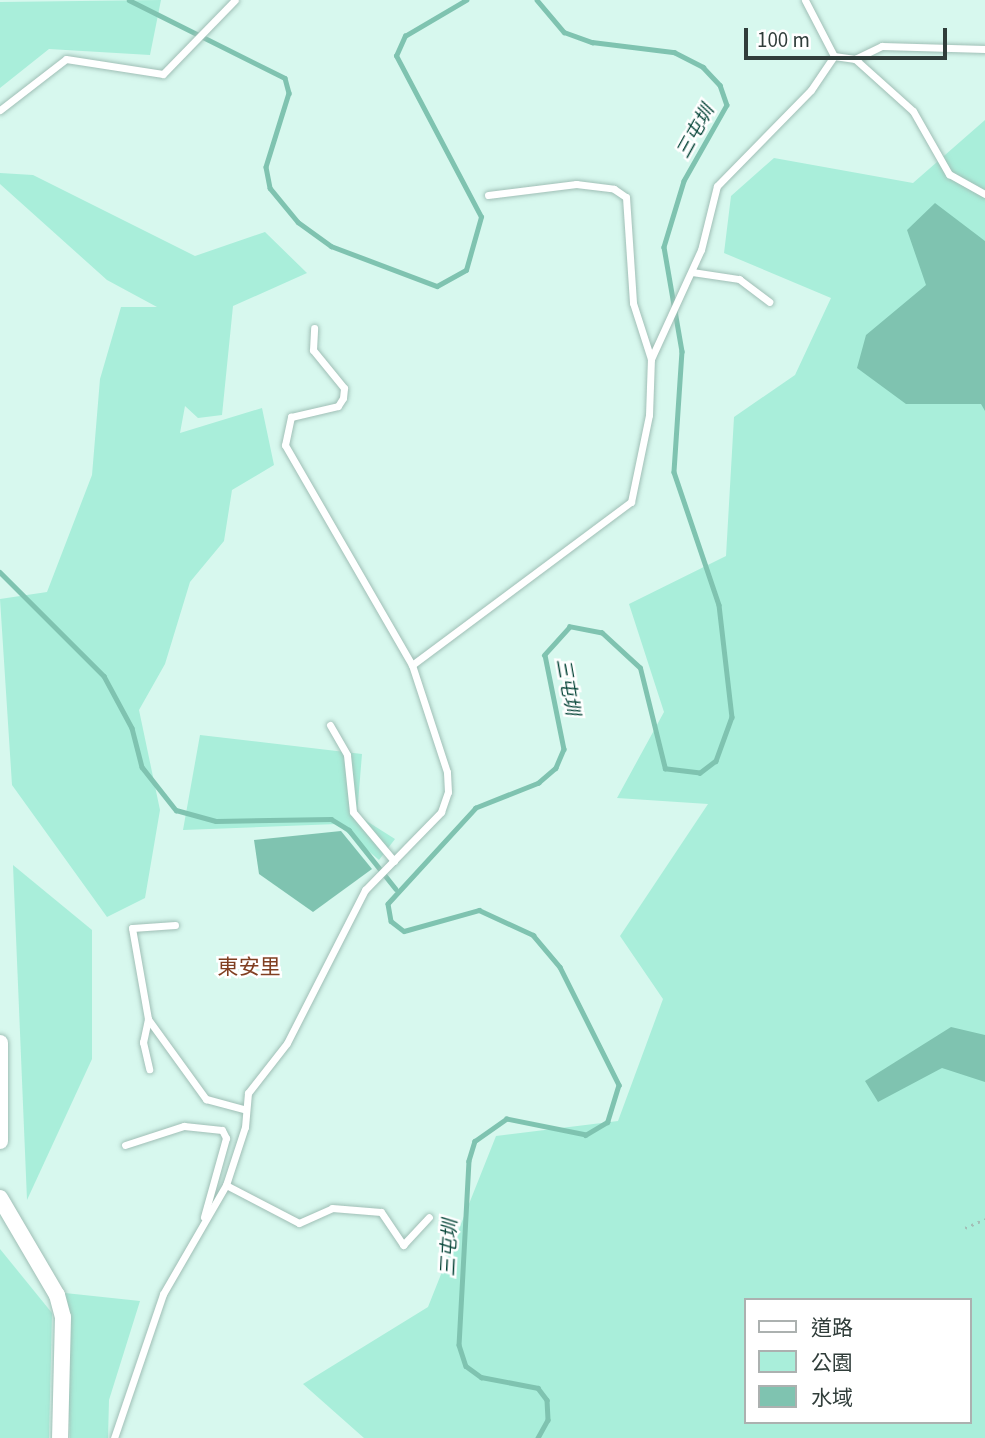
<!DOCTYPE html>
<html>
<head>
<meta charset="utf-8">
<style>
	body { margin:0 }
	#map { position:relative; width:985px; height:1438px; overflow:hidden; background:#d7f8ee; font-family:"Source Sans 3","Noto Sans TC",sans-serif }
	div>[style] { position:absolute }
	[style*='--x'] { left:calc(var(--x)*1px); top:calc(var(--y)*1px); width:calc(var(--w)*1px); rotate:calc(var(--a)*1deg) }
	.green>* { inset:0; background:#a9eeda }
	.water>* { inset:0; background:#7fc3b0 }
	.stream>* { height:4.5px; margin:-2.25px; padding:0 2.25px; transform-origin:2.25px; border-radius:2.25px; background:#7fc3b0 }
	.path>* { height:2.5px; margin-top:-1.25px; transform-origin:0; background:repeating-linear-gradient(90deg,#a3beb6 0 2px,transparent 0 7px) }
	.roads { filter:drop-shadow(0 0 2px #a0bfb6) drop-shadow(0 0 2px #a0bfb6) }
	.service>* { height:7px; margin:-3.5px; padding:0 3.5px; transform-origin:3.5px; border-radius:3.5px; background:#fff }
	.tertiary>* { height:16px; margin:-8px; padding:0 8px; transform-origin:8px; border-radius:8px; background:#fff }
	span { translate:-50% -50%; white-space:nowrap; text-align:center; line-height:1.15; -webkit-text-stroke:5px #fff; paint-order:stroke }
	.water-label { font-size:19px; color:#054437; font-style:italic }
	.quarter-label { font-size:21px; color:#803f21 }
	.legend { position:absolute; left:744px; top:1298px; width:228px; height:126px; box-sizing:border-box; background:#fff; border:2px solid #acb1b0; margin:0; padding:9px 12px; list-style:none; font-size:21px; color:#303d3a }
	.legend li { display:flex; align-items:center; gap:14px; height:35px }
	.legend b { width:35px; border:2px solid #acb1b0 }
	.scale { position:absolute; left:744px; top:28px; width:203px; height:32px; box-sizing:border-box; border:4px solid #303d3a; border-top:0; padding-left:9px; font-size:21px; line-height:24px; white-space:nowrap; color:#303d3a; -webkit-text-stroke:5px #fff; paint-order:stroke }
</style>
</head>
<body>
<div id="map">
	<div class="green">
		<i style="clip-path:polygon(161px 0,150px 55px,49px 49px,0 88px,0 2px)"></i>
		<i style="clip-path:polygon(evenodd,985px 120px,985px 1438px,364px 1438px,303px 1384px,428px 1307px,496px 1136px,618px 1121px,663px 999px,620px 936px,708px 804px,617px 798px,664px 712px,629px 604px,726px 556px,734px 417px,795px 375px,831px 298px,724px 253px,731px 196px,774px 158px,913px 183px,985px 120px,745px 1300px,969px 1300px,969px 1422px,745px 1422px,745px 1300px)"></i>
		<i style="clip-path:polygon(0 173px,33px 175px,195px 256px,265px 232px,307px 273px,233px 306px,222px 415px,198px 418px,185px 406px,180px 433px,262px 408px,274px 465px,232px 490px,224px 541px,190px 582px,165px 664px,139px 710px,160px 810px,145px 898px,107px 917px,12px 785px,0 599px,47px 592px,92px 475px,100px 379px,121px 307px,157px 307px,107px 280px,0 184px)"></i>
		<i style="clip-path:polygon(200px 735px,362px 754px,357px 815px,395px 839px,379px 860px,337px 824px,183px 830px)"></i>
		<i style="clip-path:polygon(13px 865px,92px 930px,92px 1059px,27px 1200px)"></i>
		<i style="clip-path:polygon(0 1249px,52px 1313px,49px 1438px,0 1438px)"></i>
		<i style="clip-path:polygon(65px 1293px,140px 1301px,109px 1400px,108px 1438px,70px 1438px)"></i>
	</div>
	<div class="water">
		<i style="clip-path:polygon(935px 203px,985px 241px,985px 411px,981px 404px,906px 404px,857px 368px,866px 335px,926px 285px,907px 230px)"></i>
		<i style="clip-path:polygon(341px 831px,372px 869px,313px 912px,259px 874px,254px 840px)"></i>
		<i style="clip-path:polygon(951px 1027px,985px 1035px,985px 1082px,942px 1068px,878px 1102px,865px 1081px)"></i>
	</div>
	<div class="stream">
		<i style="--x:129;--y:0;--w:174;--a:26.6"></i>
		<i style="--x:285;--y:78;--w:16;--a:75"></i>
		<i style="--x:289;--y:93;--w:77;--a:107.3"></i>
		<i style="--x:266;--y:167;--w:21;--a:79"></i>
		<i style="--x:270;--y:188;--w:44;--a:50.5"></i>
		<i style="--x:298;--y:222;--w:41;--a:36"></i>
		<i style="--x:331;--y:246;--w:113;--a:20.7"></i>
		<i style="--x:437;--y:286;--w:33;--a:-29"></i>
		<i style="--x:466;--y:270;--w:55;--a:-74.2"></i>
		<i style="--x:481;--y:217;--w:182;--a:-117.8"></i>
		<i style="--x:396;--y:56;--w:22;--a:-66"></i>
		<i style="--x:405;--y:36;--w:71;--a:-30.5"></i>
		<i style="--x:537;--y:0;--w:42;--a:49.8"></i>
		<i style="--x:564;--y:32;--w:30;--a:20"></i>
		<i style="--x:592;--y:42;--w:83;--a:7"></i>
		<i style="--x:674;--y:52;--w:33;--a:27"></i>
		<i style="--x:703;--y:67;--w:25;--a:47"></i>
		<i style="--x:720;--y:85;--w:21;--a:71"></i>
		<i style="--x:727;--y:105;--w:87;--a:119.5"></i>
		<i style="--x:684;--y:181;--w:69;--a:106.9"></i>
		<i style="--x:664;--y:247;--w:106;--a:80.2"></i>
		<i style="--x:682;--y:351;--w:121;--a:93.8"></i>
		<i style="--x:674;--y:472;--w:140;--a:71.3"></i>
		<i style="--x:719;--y:605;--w:113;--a:83.4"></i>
		<i style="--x:732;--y:717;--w:47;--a:110"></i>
		<i style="--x:716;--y:761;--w:20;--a:143"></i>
		<i style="--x:700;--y:773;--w:35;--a:-173"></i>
		<i style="--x:665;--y:769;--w:104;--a:-103.9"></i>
		<i style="--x:640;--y:668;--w:52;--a:-137.4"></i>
		<i style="--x:602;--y:633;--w:33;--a:-169"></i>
		<i style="--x:570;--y:627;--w:38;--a:132"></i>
		<i style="--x:545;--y:655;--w:96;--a:78.6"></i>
		<i style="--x:564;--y:749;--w:21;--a:113"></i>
		<i style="--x:556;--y:768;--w:23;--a:139"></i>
		<i style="--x:539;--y:783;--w:68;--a:158.4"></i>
		<i style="--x:476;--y:808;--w:130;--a:132.5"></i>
		<i style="--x:388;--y:904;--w:17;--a:80"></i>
		<i style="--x:391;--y:921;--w:16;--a:38"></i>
		<i style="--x:404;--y:931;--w:78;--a:-15.6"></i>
		<i style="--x:479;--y:910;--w:60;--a:24.8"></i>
		<i style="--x:533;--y:935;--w:42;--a:49.8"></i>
		<i style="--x:560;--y:967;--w:132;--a:63.4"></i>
		<i style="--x:619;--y:1085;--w:39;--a:107"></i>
		<i style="--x:608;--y:1122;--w:26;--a:149"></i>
		<i style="--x:586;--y:1135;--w:81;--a:-168.6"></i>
		<i style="--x:507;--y:1119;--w:39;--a:145"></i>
		<i style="--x:475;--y:1141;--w:21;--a:107"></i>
		<i style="--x:469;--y:1161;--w:184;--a:93.1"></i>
		<i style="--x:459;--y:1345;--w:22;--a:72"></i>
		<i style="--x:466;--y:1366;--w:19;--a:36"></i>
		<i style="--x:481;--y:1377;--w:58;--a:10.9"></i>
		<i style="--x:538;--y:1388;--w:15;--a:53"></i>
		<i style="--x:547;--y:1400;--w:20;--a:87"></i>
		<i style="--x:548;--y:1420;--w:21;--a:119"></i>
		<i style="--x:0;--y:572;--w:147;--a:45"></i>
		<i style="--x:104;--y:676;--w:59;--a:61.7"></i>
		<i style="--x:132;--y:728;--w:40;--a:75.6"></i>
		<i style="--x:142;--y:767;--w:55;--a:51.7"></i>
		<i style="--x:176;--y:810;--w:41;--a:15.4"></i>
		<i style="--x:216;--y:821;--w:115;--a:-1"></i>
		<i style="--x:331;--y:819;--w:21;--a:31"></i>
		<i style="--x:349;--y:830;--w:75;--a:51.5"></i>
	</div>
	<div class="path">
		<i style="--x:965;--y:1228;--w:22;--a:-24"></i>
	</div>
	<div class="roads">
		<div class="service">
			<i style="--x:834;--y:56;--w:21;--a:8"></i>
			<i style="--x:855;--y:59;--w:78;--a:41.9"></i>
			<i style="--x:913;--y:111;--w:73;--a:60.3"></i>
			<i style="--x:949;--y:174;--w:41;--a:29.1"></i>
			<i style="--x:855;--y:59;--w:30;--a:-26"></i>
			<i style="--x:882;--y:46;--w:103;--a:1.7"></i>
			<i style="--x:0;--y:110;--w:83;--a:-37.7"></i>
			<i style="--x:66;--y:59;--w:98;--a:8.8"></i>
			<i style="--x:163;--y:74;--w:103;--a:-45.8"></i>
			<i style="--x:488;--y:195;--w:89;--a:-7.1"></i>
			<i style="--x:576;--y:184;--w:38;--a:7"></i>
			<i style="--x:614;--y:189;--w:14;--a:34"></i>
			<i style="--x:626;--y:197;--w:106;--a:86.2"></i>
			<i style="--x:633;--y:303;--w:59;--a:72.2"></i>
			<i style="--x:692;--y:272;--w:48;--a:8.5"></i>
			<i style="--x:739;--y:279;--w:38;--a:37"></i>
			<i style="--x:412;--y:665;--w:273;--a:-36.7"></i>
			<i style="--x:631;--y:502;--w:89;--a:-78.3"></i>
			<i style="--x:649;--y:415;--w:56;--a:-88"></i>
			<i style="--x:651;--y:359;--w:120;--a:-65.4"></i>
			<i style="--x:701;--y:250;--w:66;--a:-76"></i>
			<i style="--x:717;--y:186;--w:134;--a:-45.6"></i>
			<i style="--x:811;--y:90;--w:41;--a:-55.9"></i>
			<i style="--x:834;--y:56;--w:63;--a:-117.4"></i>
			<i style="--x:330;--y:725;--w:34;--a:60"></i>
			<i style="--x:347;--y:755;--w:57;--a:84"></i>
			<i style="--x:353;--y:812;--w:64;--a:50.1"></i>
			<i style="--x:175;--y:925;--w:43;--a:176"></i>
			<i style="--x:132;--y:928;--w:92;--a:80"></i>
			<i style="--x:148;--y:1019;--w:99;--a:54.1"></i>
			<i style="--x:206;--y:1099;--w:39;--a:15"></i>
			<i style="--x:148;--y:1019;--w:24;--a:102"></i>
			<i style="--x:143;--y:1042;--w:28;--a:77"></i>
			<i style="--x:125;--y:1145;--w:62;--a:-17.9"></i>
			<i style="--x:184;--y:1126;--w:38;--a:6"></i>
			<i style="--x:222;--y:1130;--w:9;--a:63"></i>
			<i style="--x:226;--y:1138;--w:82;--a:105.6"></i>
			<i style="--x:226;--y:1185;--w:82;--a:27.5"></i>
			<i style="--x:299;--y:1223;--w:36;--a:-24"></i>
			<i style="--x:332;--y:1208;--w:49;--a:4.7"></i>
			<i style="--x:381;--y:1212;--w:40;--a:56"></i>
			<i style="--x:403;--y:1245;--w:38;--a:-47"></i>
			<i style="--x:114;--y:1438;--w:152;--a:-71.2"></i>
			<i style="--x:163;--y:1294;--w:126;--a:-60"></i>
			<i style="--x:226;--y:1185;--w:61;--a:-71.9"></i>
			<i style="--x:245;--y:1127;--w:34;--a:-85"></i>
			<i style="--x:248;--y:1093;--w:63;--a:-52"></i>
			<i style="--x:287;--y:1043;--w:172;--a:-63"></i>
			<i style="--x:365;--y:890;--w:109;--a:-45.7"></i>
			<i style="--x:441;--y:812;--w:21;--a:-71"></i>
			<i style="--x:448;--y:792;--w:20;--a:-93"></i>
			<i style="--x:447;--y:772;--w:113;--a:-108.1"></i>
			<i style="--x:412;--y:665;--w:254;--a:-120"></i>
			<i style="--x:285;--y:445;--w:29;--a:-78"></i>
			<i style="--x:291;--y:417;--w:48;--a:-13.2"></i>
			<i style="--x:338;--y:406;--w:9;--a:-58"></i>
			<i style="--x:343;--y:398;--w:10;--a:-84"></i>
			<i style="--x:344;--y:388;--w:49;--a:-129.2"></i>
			<i style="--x:313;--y:350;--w:22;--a:-87"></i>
		</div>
		<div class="tertiary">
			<i style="--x:0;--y:1043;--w:98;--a:90"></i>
			<i style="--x:0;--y:1198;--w:113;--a:59.6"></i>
			<i style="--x:57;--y:1295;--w:23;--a:75"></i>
			<i style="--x:63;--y:1317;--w:121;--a:91.4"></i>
		</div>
	</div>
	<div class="water-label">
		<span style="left:696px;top:132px;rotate:-61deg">三屯圳</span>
		<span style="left:567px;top:687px;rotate:80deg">三屯圳</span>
		<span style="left:450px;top:1248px;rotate:-87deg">三屯圳</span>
	</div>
	<div class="quarter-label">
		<span style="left:249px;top:967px">東安里</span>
	</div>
	<ul class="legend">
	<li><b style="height:9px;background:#fff"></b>道路</li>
	<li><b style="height:19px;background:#a9eeda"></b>公園</li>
	<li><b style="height:19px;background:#7fc3b0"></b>水域</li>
	</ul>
	<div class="scale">100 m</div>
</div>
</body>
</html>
